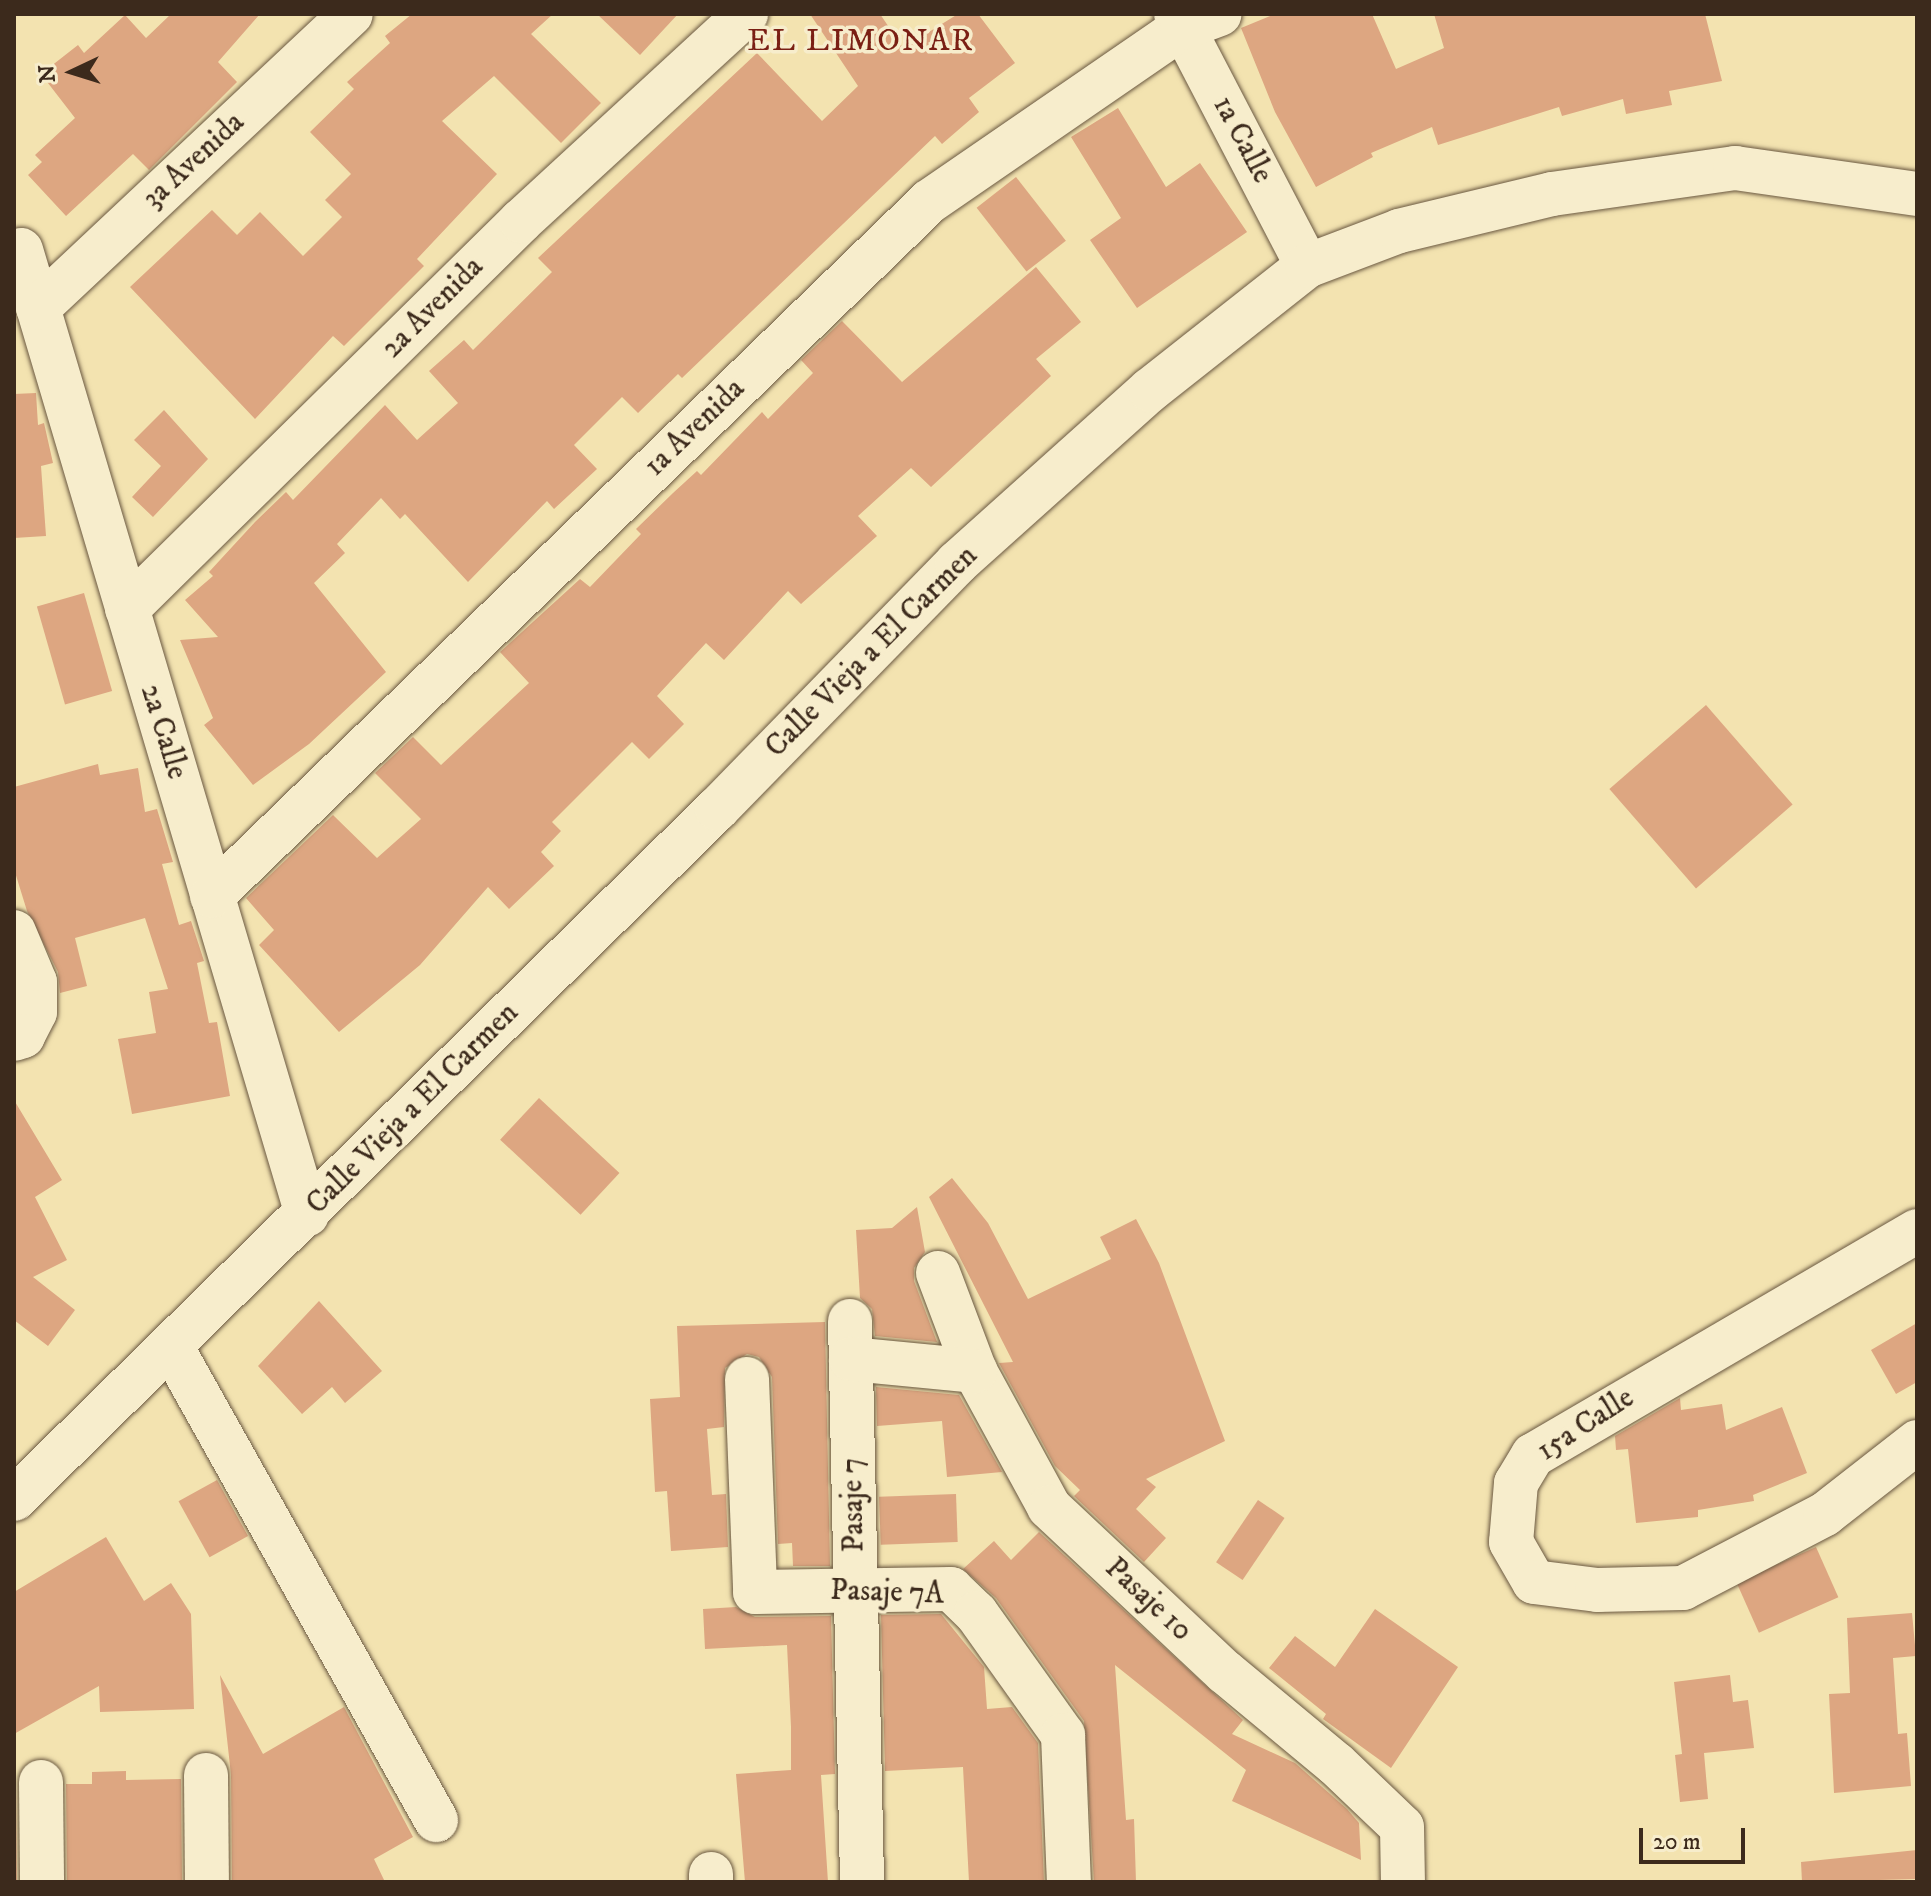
<!DOCTYPE html>
<style>
body{margin:0}
#map{position:relative;width:1931px;height:1896px;overflow:hidden;background:#f3e3b0;font-family:"IM FELL DW Pica",serif}
div>[style]{position:absolute}
[style*='--x']{left:calc(var(--x)*1px);top:calc(var(--y)*1px);width:calc(var(--w)*1px);rotate:calc(var(--a)*1deg)}
.building>*{inset:0;background:#dda681;transform-origin:0 0}
.roads{filter:drop-shadow(0 0 2px #6a5841) drop-shadow(0 0 2px #6a5841)}
.minor>*{height:44px;margin:-22px;padding:0 22px;transform-origin:22px;border-radius:22px;background:#f7edcc}
span{translate:-50% -50%;white-space:nowrap;text-align:center;line-height:1.15;-webkit-text-stroke:7px #f7edcc;paint-order:stroke}
.street-label{font-size:30px;color:#3c2a1c}
.neighbourhood-label{font-size:32px;color:#7a1f14;letter-spacing:2px}
.frame{position:absolute;inset:0;border:16px solid #3c2a1c;pointer-events:none}
.north{position:absolute;left:32px;top:32px;width:80px;height:80px;-webkit-text-stroke:6px #f7edcc;paint-order:stroke;rotate:266deg;font-size:22px;font-weight:700;line-height:32px;text-align:center;color:#3c2a1c}
.north::after{content:'';display:block;margin:auto;width:28px;height:36px;background:#3c2a1c;clip-path:polygon(50% 0,100% 100%,50% 72%,0 100%)}
.scale{position:absolute;left:1639px;top:1828px;width:106px;height:36px;box-sizing:border-box;border:4px solid #3c2a1c;border-top:0;padding-left:10px;font-size:24px;line-height:28px;white-space:nowrap;color:#3c2a1c;-webkit-text-stroke:6px #f7edcc;paint-order:stroke}
</style>
<div id="map">
<div class="building">
<div style="clip-path:polygon(171px 14px,260px 14px,218px 62px,237px 82px,149px 170px,133px 154px,66px 216px,28px 175px,42px 162px,35px 155px,75px 118px,41px 74px,78px 45px,84px 53px,125px 15px,146px 38px)"></div>
<div style="clip-path:polygon(412px 14px,553px 14px,531px 34px,601px 103px,561px 143px,494px 76px,442px 121px,497px 174px,417px 259px,424px 266px,344px 346px,333px 336px,255px 419px,130px 287px,212px 210px,237px 235px,260px 212px,303px 256px,342px 217px,325px 200px,351px 174px,310px 132px,354px 89px,347px 82px,390px 43px,385px 36px)"></div>
<div style="clip-path:polygon(597px 14px,678px 14px,640px 55px)"></div>
<div style="clip-path:polygon(810px 14px,880px 14px,903px 48px,958px 14px,978px 14px,1015px 63px,969px 98px,979px 112px,942px 144px,935px 136px,682px 378px,678px 374px,638px 413px,622px 397px,574px 445px,597px 469px,554px 509px,547px 501px,468px 582px,405px 514px,400px 519px,381px 498px,337px 544px,345px 553px,314px 583px,386px 672px,309px 744px,253px 785px,204px 725px,213px 718px,180px 640px,218px 637px,185px 600px,213px 576px,209px 572px,255px 522px,286px 492px,293px 500px,385px 405px,417px 440px,458px 403px,429px 371px,464px 340px,473px 350px,552px 272px,538px 258px,757px 53px,822px 121px,858px 86px)"></div>
<div style="clip-path:polygon(1275px 14px,1372px 14px,1396px 69px,1444px 48px,1434px 14px,1705px 14px,1722px 81px,1669px 91px,1672px 105px,1626px 114px,1623px 99px,1562px 116px,1559px 107px,1438px 145px,1432px 127px,1371px 153px,1373px 157px,1316px 187px,1275px 112px,1241px 28px)"></div>
<div style="clip-path:polygon(1118px 108px,1166px 187px,1200px 163px,1247px 232px,1137px 308px,1090px 240px,1121px 218px,1071px 137px)"></div>
<div style="left:1016px;top:177px;width:81px;height:50px;rotate:52deg"></div>
<div style="clip-path:polygon(1036px 267px,1081px 322px,1036px 359px,1051px 376px,931px 487px,911px 468px,858px 516px,877px 536px,801px 604px,788px 591px,724px 660px,706px 643px,657px 696px,684px 724px,649px 759px,632px 742px,552px 822px,561px 831px,541px 852px,554px 866px,509px 909px,488px 887px,420px 965px,339px 1032px,259px 945px,274px 930px,246px 898px,333px 815px,377px 858px,421px 819px,375px 773px,413px 737px,441px 765px,529px 683px,500px 652px,580px 579px,590px 587px,641px 534px,636px 529px,673px 493px,697px 471px,701px 475px,762px 412px,768px 419px,813px 373px,801px 360px,842px 321px,902px 382px)"></div>
<div style="clip-path:polygon(36px 393px,38px 425px,44px 423px,53px 463px,41px 466px,46px 536px,14px 538px,14px 394px)"></div>
<div style="clip-path:polygon(164px 410px,208px 459px,153px 517px,132px 497px,161px 466px,134px 440px)"></div>
<div style="left:84px;top:593px;width:102px;height:49px;rotate:74deg"></div>
<div style="left:1706px;top:705px;width:132px;height:128px;rotate:49deg"></div>
<div style="clip-path:polygon(98px 764px,100px 775px,138px 768px,145px 812px,157px 809px,173px 862px,162px 864px,179px 925px,191px 921px,204px 961px,197px 963px,209px 1023px,217px 1022px,230px 1096px,132px 1114px,118px 1039px,156px 1033px,149px 992px,168px 989px,145px 918px,75px 938px,87px 986px,60px 993px,58px 972px,27px 911px,14px 869px,14px 787px)"></div>
<div style="left:539px;top:1098px;width:110px;height:57px;rotate:43deg"></div>
<div style="clip-path:polygon(14px 1100px,62px 1180px,35px 1197px,67px 1260px,33px 1277px,75px 1310px,48px 1346px,14px 1320px)"></div>
<div style="clip-path:polygon(952px 1178px,988px 1223px,1028px 1299px,1111px 1259px,1100px 1237px,1136px 1219px,1159px 1263px,1225px 1441px,1146px 1479px,1156px 1487px,1136px 1509px,1166px 1538px,1144px 1562px,1074px 1496px,1080px 1490px,1055px 1466px,999px 1363px,1013px 1362px,929px 1197px)"></div>
<div style="clip-path:polygon(917px 1207px,925px 1252px,914px 1268px,914px 1281px,937px 1342px,875px 1336px,872px 1309px,860px 1298px,856px 1230px,892px 1228px)"></div>
<div style="clip-path:polygon(319px 1301px,382px 1371px,345px 1403px,332px 1387px,302px 1414px,258px 1366px)"></div>
<div style="clip-path:polygon(825px 1322px,830px 1566px,793px 1566px,792px 1543px,778px 1544px,772px 1377px,759px 1357px,747px 1354px,725px 1368px,724px 1427px,707px 1429px,712px 1495px,726px 1494px,728px 1547px,671px 1551px,667px 1491px,655px 1492px,650px 1399px,680px 1397px,677px 1326px)"></div>
<div style="clip-path:polygon(1917px 1323px,1917px 1382px,1896px 1394px,1871px 1350px)"></div>
<div style="clip-path:polygon(876px 1387px,959px 1395px,1002px 1472px,947px 1477px,942px 1421px,877px 1426px)"></div>
<div style="clip-path:polygon(1680px 1398px,1681px 1410px,1722px 1404px,1726px 1430px,1782px 1407px,1807px 1473px,1753px 1495px,1754px 1501px,1698px 1510px,1698px 1517px,1636px 1523px,1628px 1449px,1616px 1450px,1615px 1436px)"></div>
<div style="left:217px;top:1480px;width:64px;height:44px;rotate:61deg"></div>
<div style="left:956px;top:1494px;width:48px;height:77px;rotate:88deg"></div>
<div style="left:1258px;top:1500px;width:32px;height:75px;rotate:34deg"></div>
<div style="clip-path:polygon(1039px 1532px,1243px 1720px,1232px 1734px,1295px 1763px,1347px 1809px,1359px 1823px,1361px 1860px,1232px 1801px,1246px 1770px,1115px 1665px,1126px 1820px,1134px 1819px,1136px 1882px,1094px 1882px,1084px 1721px,996px 1598px,963px 1569px,994px 1541px,1011px 1560px)"></div>
<div style="clip-path:polygon(106px 1537px,144px 1601px,171px 1583px,191px 1614px,194px 1709px,100px 1712px,99px 1686px,14px 1734px,14px 1592px)"></div>
<div style="left:1816px;top:1547px;width:55px;height:87px;rotate:66deg"></div>
<div style="clip-path:polygon(736px 1607px,755px 1617px,831px 1616px,835px 1774px,821px 1775px,828px 1882px,745px 1882px,736px 1774px,791px 1770px,791px 1727px,787px 1645px,705px 1649px,703px 1609px)"></div>
<div style="clip-path:polygon(1375px 1609px,1458px 1667px,1391px 1768px,1323px 1719px,1326px 1714px,1269px 1668px,1295px 1636px,1335px 1667px)"></div>
<div style="clip-path:polygon(1912px 1613px,1916px 1656px,1893px 1658px,1898px 1734px,1907px 1733px,1911px 1786px,1834px 1793px,1829px 1694px,1850px 1693px,1847px 1618px)"></div>
<div style="clip-path:polygon(941px 1614px,984px 1667px,987px 1709px,1012px 1707px,1038px 1743px,1044px 1882px,969px 1882px,963px 1767px,885px 1771px,881px 1615px)"></div>
<div style="clip-path:polygon(220px 1675px,263px 1754px,344px 1707px,413px 1837px,374px 1859px,385px 1882px,232px 1882px,231px 1775px)"></div>
<div style="clip-path:polygon(1730px 1675px,1733px 1702px,1748px 1700px,1754px 1748px,1704px 1753px,1708px 1799px,1680px 1802px,1675px 1755px,1682px 1754px,1674px 1682px)"></div>
<div style="clip-path:polygon(126px 1771px,126px 1780px,181px 1779px,182px 1882px,67px 1882px,66px 1784px,92px 1784px,92px 1772px)"></div>
<div style="clip-path:polygon(14px 1786px,16px 1786px,17px 1882px,14px 1882px)"></div>
<div style="clip-path:polygon(1917px 1850px,1917px 1879px,1802px 1882px,1801px 1862px)"></div>
</div>
<div class="roads">
<div class="minor">
<div style="--x:1176;--y:14;--w:284;--a:62.5"></div>
<div style="--x:21;--y:250;--w:1006;--a:73.48"></div>
<div style="--x:38;--y:308;--w:429;--a:-43.2"></div>
<div style="--x:127;--y:609;--w:553;--a:-44.56"></div>
<div style="--x:521;--y:221;--w:306;--a:-42.6"></div>
<div style="--x:212;--y:896;--w:999;--a:-44.07"></div>
<div style="--x:930;--y:201;--w:306;--a:-34.5"></div>
<div style="--x:1182;--y:28;--w:40;--a:-20.2"></div>
<div style="--x:14;--y:932;--w:54;--a:67.2"></div>
<div style="--x:35;--y:982;--w:30;--a:90"></div>
<div style="--x:35;--y:1012;--w:27;--a:117"></div>
<div style="--x:23;--y:1036;--w:9;--a:162"></div>
<div style="--x:1917;--y:1231;--w:445;--a:149.7"></div>
<div style="--x:1533;--y:1455;--w:33;--a:121"></div>
<div style="--x:1516;--y:1483;--w:59;--a:94.8"></div>
<div style="--x:1511;--y:1542;--w:46;--a:60.1"></div>
<div style="--x:1534;--y:1582;--w:64;--a:7.2"></div>
<div style="--x:1597;--y:1590;--w:86;--a:-1.3"></div>
<div style="--x:1683;--y:1588;--w:160;--a:-27.5"></div>
<div style="--x:1825;--y:1514;--w:117;--a:-38"></div>
<div style="--x:938;--y:1273;--w:105;--a:69.3"></div>
<div style="--x:975;--y:1371;--w:155;--a:61.4"></div>
<div style="--x:1049;--y:1507;--w:241;--a:43.2"></div>
<div style="--x:1225;--y:1672;--w:144;--a:39.7"></div>
<div style="--x:1336;--y:1764;--w:91;--a:43.7"></div>
<div style="--x:1402;--y:1827;--w:55;--a:89"></div>
<div style="--x:850;--y:1321;--w:561;--a:88.77"></div>
<div style="--x:172;--y:1348;--w:541;--a:60.78"></div>
<div style="--x:851;--y:1359;--w:125;--a:5.5"></div>
<div style="--x:747;--y:1379;--w:213;--a:87.8"></div>
<div style="--x:755;--y:1592;--w:196;--a:-0.9"></div>
<div style="--x:951;--y:1589;--w:35;--a:44"></div>
<div style="--x:976;--y:1613;--w:150;--a:54.5"></div>
<div style="--x:1063;--y:1735;--w:147;--a:87.7"></div>
<div style="--x:14;--y:1499;--w:985;--a:-44.47"></div>
<div style="--x:717;--y:809;--w:344;--a:-45.7"></div>
<div style="--x:957;--y:563;--w:259;--a:-41.9"></div>
<div style="--x:1150;--y:390;--w:200;--a:-38.3"></div>
<div style="--x:1307;--y:266;--w:98;--a:-20.8"></div>
<div style="--x:1399;--y:231;--w:157;--a:-13.6"></div>
<div style="--x:1552;--y:194;--w:185;--a:-8.1"></div>
<div style="--x:1735;--y:168;--w:184;--a:8.1"></div>
<div style="--x:206;--y:1775;--w:107;--a:89.5"></div>
<div style="--x:41;--y:1782;--w:100;--a:89.4"></div>
<div style="--x:711;--y:1874;--w:8;--a:90"></div>
</div>
</div>
<div class="street-label">
<span style="left:1242px;top:140px;rotate:62deg">1a Calle</span>
<span style="left:194px;top:161px;rotate:-43deg">3a Avenida</span>
<span style="left:433px;top:308px;rotate:-45deg">2a Avenida</span>
<span style="left:695px;top:428px;rotate:-44deg">1a Avenida</span>
<span style="left:872px;top:652px;rotate:-45deg">Calle Vieja a El Carmen</span>
<span style="left:163px;top:732px;rotate:73deg">2a Calle</span>
<span style="left:413px;top:1109px;rotate:-45deg">Calle Vieja a El Carmen</span>
<span style="left:1586px;top:1425px;rotate:-33deg">15a Calle</span>
<span style="left:854px;top:1505px;rotate:-91deg">Pasaje 7</span>
<span style="left:887px;top:1593px;rotate:2deg">Pasaje 7A</span>
<span style="left:1148px;top:1600px;rotate:43deg">Pasaje 10</span>
</div>
<div class="neighbourhood-label">
<span style="left:861px;top:41px">EL LIMONAR</span>
</div>
<div class="frame"></div>
<div class="north">N</div>
<div class="scale">20 m</div>
</div>
